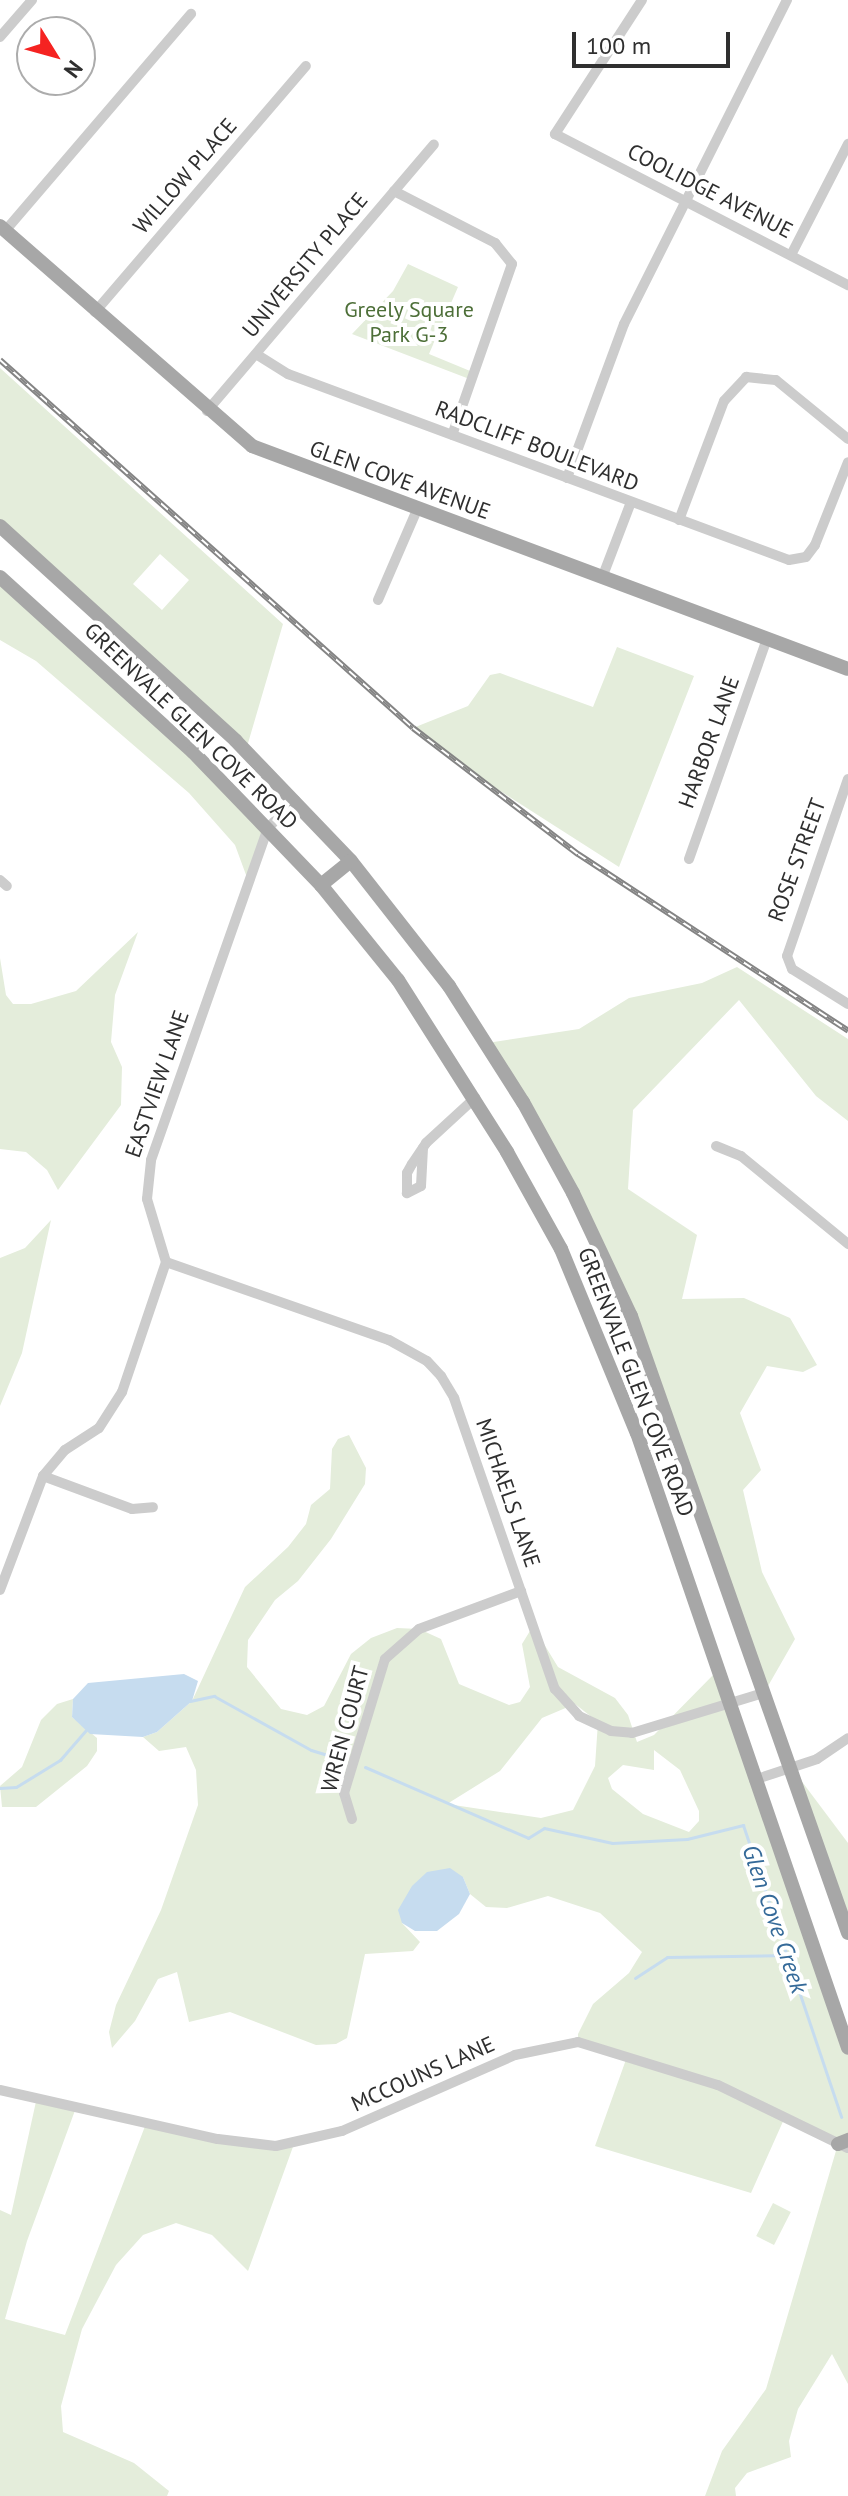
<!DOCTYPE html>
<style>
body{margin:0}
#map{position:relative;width:848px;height:2496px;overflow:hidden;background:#fff;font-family:"PT Sans",sans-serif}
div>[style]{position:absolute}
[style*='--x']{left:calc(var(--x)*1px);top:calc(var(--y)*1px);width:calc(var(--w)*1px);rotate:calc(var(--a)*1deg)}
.green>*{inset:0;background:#e4eddb;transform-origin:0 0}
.water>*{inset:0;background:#c6dcef}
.stream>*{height:3px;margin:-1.5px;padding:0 1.5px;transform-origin:1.5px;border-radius:1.5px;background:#c6dcef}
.minor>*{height:10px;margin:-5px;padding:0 5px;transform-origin:5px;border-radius:5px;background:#ccc}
.major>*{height:14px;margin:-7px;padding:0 7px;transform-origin:7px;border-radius:7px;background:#a7a7a7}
.rail>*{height:6px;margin-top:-3px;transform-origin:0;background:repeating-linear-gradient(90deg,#fff 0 9px,#848484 0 18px);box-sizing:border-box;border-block:2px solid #848484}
span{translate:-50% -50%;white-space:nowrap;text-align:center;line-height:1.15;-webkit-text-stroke:8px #fff;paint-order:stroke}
.street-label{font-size:22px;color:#2f2f2f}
.park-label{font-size:22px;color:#4d6f38}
.water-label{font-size:24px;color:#356a99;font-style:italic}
.north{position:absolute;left:16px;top:16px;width:80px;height:80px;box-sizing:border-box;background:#fff;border:2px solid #acacac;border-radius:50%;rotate:127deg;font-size:22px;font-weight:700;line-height:32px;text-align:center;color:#2f2f2f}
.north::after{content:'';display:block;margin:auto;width:28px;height:36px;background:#f52321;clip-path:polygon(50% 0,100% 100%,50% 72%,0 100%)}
.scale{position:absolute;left:572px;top:32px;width:158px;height:36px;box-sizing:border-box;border:4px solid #2f2f2f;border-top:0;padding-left:10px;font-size:24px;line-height:28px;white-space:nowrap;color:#2f2f2f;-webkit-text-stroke:6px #fff;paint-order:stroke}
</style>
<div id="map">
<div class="green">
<div style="clip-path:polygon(408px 264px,458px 287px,429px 354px,475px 373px,472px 380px,352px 334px,393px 291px)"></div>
<div style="clip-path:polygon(evenodd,0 368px,283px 624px,246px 750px,0 526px,0 368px,160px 554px,189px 580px,162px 610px,133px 584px,160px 554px)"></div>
<div style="clip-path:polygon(0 577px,268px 828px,249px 883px,235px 845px,189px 793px,36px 661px,0 640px)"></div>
<div style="clip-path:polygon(617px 647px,694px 676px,619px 867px,466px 769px,413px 728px,468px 706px,490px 675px,500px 673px,593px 707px)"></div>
<div style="clip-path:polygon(138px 932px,115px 995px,111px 1042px,122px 1067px,121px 1105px,58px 1190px,47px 1170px,26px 1152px,0 1149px,0 958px,6px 995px,13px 1004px,31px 1004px,76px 991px)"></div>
<div style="clip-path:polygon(737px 967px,848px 1039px,848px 1121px,816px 1096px,739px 1000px,633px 1110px,628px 1189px,697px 1235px,682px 1299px,744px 1298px,790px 1318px,817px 1365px,803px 1372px,767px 1366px,740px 1413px,761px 1470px,743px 1490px,762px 1572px,795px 1639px,764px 1693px,631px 1316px,487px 1043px,579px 1029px,629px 998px,702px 983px)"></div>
<div style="clip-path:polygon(51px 1220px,22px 1353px,0 1406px,0 1258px,25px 1248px)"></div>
<div style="clip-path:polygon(evenodd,349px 1435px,366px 1468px,365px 1484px,331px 1539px,298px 1581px,275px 1600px,248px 1640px,247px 1667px,281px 1709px,307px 1715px,324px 1706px,351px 1654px,371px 1638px,397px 1628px,419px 1629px,441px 1639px,459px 1684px,509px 1705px,520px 1702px,530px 1687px,522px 1644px,533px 1626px,558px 1667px,615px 1698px,628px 1715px,637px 1742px,654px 1735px,716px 1672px,848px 2048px,848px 2384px,832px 2354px,798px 2409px,789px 2441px,791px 2457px,747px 2473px,735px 2488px,736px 2496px,705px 2496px,722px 2451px,766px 2389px,838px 2144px,785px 2117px,751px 2193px,595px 2146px,628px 2054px,578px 2042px,578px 2034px,593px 2004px,629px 1973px,642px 1952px,600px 1913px,548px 1896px,507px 1908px,486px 1907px,470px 1894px,463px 1877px,402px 1923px,420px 1942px,413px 1951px,365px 1954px,347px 2038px,336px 2044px,316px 2045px,230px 2012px,189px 2022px,177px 1972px,158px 1979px,135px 2021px,112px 2048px,109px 2032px,116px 2005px,161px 1910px,198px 1805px,196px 1770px,186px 1747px,159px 1751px,143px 1737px,157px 1732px,192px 1701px,245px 1587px,288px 1547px,306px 1524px,311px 1505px,330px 1489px,332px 1449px,338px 1439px,349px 1435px,575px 1704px,598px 1722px,595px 1766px,573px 1810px,541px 1818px,447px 1804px,500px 1771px,542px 1718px,575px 1704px,349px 1435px,654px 1750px,680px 1770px,699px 1811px,699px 1821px,689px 1832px,643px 1814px,612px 1789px,608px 1778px,623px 1765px,654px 1770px,654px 1750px)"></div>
<div style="clip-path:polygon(73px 1699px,72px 1717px,97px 1738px,97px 1751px,87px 1766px,36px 1807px,2px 1807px,0 1786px,22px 1767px,41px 1720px,57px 1704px)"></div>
<div style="clip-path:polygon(791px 1767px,848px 1843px,848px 1933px)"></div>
<div style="clip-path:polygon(37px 2097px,77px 2105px,27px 2241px,5px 2319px,65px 2335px,147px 2121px,218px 2139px,294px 2144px,248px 2271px,212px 2235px,176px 2223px,143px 2235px,116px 2265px,82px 2329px,61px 2406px,63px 2432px,134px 2463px,169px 2491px,167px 2496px,0 2496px,0 2210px,11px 2215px)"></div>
<div style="left:773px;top:2203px;width:20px;height:37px;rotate:27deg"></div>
</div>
<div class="water">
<div style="clip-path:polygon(184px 1674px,198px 1681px,192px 1701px,157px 1732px,143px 1737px,90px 1734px,72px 1717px,73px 1699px,88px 1683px)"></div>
<div style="clip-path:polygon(450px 1868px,463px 1877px,470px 1894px,459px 1914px,437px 1931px,415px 1931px,402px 1923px,398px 1910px,412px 1886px,427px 1872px)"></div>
</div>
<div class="stream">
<div style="--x:190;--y:1701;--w:25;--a:-12"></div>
<div style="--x:214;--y:1696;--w:111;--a:29.1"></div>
<div style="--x:311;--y:1750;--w:30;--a:17"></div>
<div style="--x:365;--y:1767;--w:178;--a:23.5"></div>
<div style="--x:528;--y:1838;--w:19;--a:-32"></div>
<div style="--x:544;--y:1828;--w:70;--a:12.4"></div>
<div style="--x:612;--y:1843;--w:75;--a:-3.1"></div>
<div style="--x:687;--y:1839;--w:58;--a:-14"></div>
<div style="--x:743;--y:1825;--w:308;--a:71.4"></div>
<div style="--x:0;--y:1788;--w:16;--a:-4"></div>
<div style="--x:16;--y:1787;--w:52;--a:-31.5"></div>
<div style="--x:60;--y:1760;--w:40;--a:-49"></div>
<div style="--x:635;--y:1978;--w:38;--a:-33"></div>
<div style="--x:667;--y:1957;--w:121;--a:-0.9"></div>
</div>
<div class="minor">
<div style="--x:642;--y:0;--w:160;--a:123"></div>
<div style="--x:555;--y:134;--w:330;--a:27.3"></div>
<div style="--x:0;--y:37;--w:49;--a:-49.1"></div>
<div style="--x:394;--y:191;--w:114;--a:27.2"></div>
<div style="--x:495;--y:243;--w:27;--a:51"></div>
<div style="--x:512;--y:264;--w:181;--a:109.3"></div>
<div style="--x:5;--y:231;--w:286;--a:-49.4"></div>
<div style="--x:791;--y:255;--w:125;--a:-62.8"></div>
<div style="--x:95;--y:312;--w:324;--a:-49.4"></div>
<div style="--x:256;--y:354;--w:38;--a:32"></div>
<div style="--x:288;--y:374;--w:534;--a:20.37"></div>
<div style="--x:789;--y:560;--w:17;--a:-10"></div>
<div style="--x:806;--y:557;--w:15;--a:-53"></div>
<div style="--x:815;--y:545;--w:89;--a:-68.3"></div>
<div style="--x:207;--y:411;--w:350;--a:-49.6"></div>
<div style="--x:567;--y:478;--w:164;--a:-69.7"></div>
<div style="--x:624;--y:324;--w:363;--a:-63.3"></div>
<div style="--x:679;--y:520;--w:127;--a:-69.3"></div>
<div style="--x:724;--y:401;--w:33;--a:-47"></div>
<div style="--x:746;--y:377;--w:30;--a:6"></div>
<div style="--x:776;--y:380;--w:93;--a:39.3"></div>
<div style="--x:602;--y:578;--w:81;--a:-69.1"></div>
<div style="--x:378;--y:600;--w:98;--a:-66.6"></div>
<div style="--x:848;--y:779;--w:187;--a:109"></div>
<div style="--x:787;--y:956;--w:14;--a:69"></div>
<div style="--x:792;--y:969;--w:66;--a:32"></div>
<div style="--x:689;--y:859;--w:233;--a:-70.5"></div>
<div style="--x:0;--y:880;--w:9;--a:41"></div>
<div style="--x:716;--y:1146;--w:27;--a:22"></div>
<div style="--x:741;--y:1156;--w:139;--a:39.4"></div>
<div style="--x:423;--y:1148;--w:38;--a:93"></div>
<div style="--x:421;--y:1186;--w:16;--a:153"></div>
<div style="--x:407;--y:1193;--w:20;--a:-90"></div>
<div style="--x:407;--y:1173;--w:10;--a:-61"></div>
<div style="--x:412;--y:1164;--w:25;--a:-56"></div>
<div style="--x:426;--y:1143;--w:67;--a:-42.6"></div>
<div style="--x:166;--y:1262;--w:236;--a:19.3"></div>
<div style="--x:389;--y:1340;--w:43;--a:28.9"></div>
<div style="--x:427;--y:1361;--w:21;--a:47"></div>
<div style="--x:441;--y:1376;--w:26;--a:59"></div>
<div style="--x:454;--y:1398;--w:308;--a:70.9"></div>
<div style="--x:555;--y:1689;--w:36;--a:48"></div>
<div style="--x:579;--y:1716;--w:35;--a:25"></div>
<div style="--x:611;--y:1731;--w:21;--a:5"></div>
<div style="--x:632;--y:1733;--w:138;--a:-16.9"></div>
<div style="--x:43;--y:1476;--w:95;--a:20.3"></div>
<div style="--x:132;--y:1509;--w:21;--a:-5"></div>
<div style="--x:0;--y:1590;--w:122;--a:-69.3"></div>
<div style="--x:43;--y:1476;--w:34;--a:-50"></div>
<div style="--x:65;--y:1450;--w:40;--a:-32.9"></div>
<div style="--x:99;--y:1428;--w:43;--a:-57.4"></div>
<div style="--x:122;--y:1392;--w:137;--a:-71.3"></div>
<div style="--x:166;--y:1262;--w:66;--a:-106.8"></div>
<div style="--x:147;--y:1199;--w:39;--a:-84"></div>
<div style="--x:151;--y:1160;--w:352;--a:-70.6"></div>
<div style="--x:268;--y:828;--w:39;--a:-46"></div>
<div style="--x:754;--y:1780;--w:66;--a:-18.4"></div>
<div style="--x:817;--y:1759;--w:37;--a:-34"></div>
<div style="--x:352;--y:1819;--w:27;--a:-107"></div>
<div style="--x:344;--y:1793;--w:140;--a:-73"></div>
<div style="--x:385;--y:1659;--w:45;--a:-41.4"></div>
<div style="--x:419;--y:1629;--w:109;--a:-20.4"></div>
<div style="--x:0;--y:2090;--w:223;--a:12.7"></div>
<div style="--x:218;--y:2139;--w:58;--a:6.9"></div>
<div style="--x:276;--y:2146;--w:68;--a:-12.8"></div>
<div style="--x:342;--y:2131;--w:189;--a:-23.7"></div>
<div style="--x:515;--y:2055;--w:64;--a:-11.7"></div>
<div style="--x:578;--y:2042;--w:146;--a:17.1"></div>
<div style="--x:718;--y:2085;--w:144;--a:25.9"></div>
</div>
<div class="major">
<div style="--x:0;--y:226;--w:335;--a:41.1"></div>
<div style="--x:252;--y:446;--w:636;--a:20.51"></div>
<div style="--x:0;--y:526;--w:319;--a:42.3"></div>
<div style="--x:236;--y:741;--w:166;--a:46.2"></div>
<div style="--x:351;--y:861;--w:159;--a:51.9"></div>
<div style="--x:449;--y:986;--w:138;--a:57.5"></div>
<div style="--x:523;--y:1102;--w:104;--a:61.2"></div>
<div style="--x:573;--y:1193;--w:136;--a:64.8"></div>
<div style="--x:631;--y:1316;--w:654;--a:70.62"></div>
<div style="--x:0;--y:577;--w:261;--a:42.2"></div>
<div style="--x:193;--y:752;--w:185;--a:46.1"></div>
<div style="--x:321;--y:885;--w:122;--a:51"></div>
<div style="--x:398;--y:980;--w:204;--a:57.6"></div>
<div style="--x:507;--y:1152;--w:111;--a:60.9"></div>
<div style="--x:561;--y:1249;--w:199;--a:67.6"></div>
<div style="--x:637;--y:1433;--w:650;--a:71.06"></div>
<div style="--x:321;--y:885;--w:38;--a:-39"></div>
<div style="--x:838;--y:2144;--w:11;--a:-22"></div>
</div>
<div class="rail">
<div style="--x:0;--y:360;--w:553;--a:41.7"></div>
<div style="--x:413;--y:728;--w:208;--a:37.4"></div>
<div style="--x:578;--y:854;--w:323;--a:33.2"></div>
</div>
<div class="street-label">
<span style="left:185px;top:176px;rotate:-49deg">WILLOW PLACE</span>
<span style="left:710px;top:191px;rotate:27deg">COOLIDGE AVENUE</span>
<span style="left:305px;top:265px;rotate:-50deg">UNIVERSITY PLACE</span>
<span style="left:537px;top:446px;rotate:21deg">RADCLIFF BOULEVARD</span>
<span style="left:400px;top:480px;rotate:20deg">GLEN COVE AVENUE</span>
<span style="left:191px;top:726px;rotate:44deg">GREENVALE GLEN COVE ROAD</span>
<span style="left:709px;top:742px;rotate:-70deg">HARBOR LANE</span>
<span style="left:797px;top:860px;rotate:-70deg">ROSE STREET</span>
<span style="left:157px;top:1084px;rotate:-71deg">EASTVIEW LANE</span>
<span style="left:636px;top:1382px;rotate:69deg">GREENVALE GLEN COVE ROAD</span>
<span style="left:508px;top:1493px;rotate:71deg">MICHAELS LANE</span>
<span style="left:345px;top:1729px;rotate:-75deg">WREN COURT</span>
<span style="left:423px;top:2074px;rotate:-24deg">MCCOUNS LANE</span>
</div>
<div class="park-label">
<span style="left:409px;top:322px">Greely Square<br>Park G-3</span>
</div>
<div class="water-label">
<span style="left:775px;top:1919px;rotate:71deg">Glen Cove Creek</span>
</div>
<div class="north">N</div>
<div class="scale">100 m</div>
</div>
